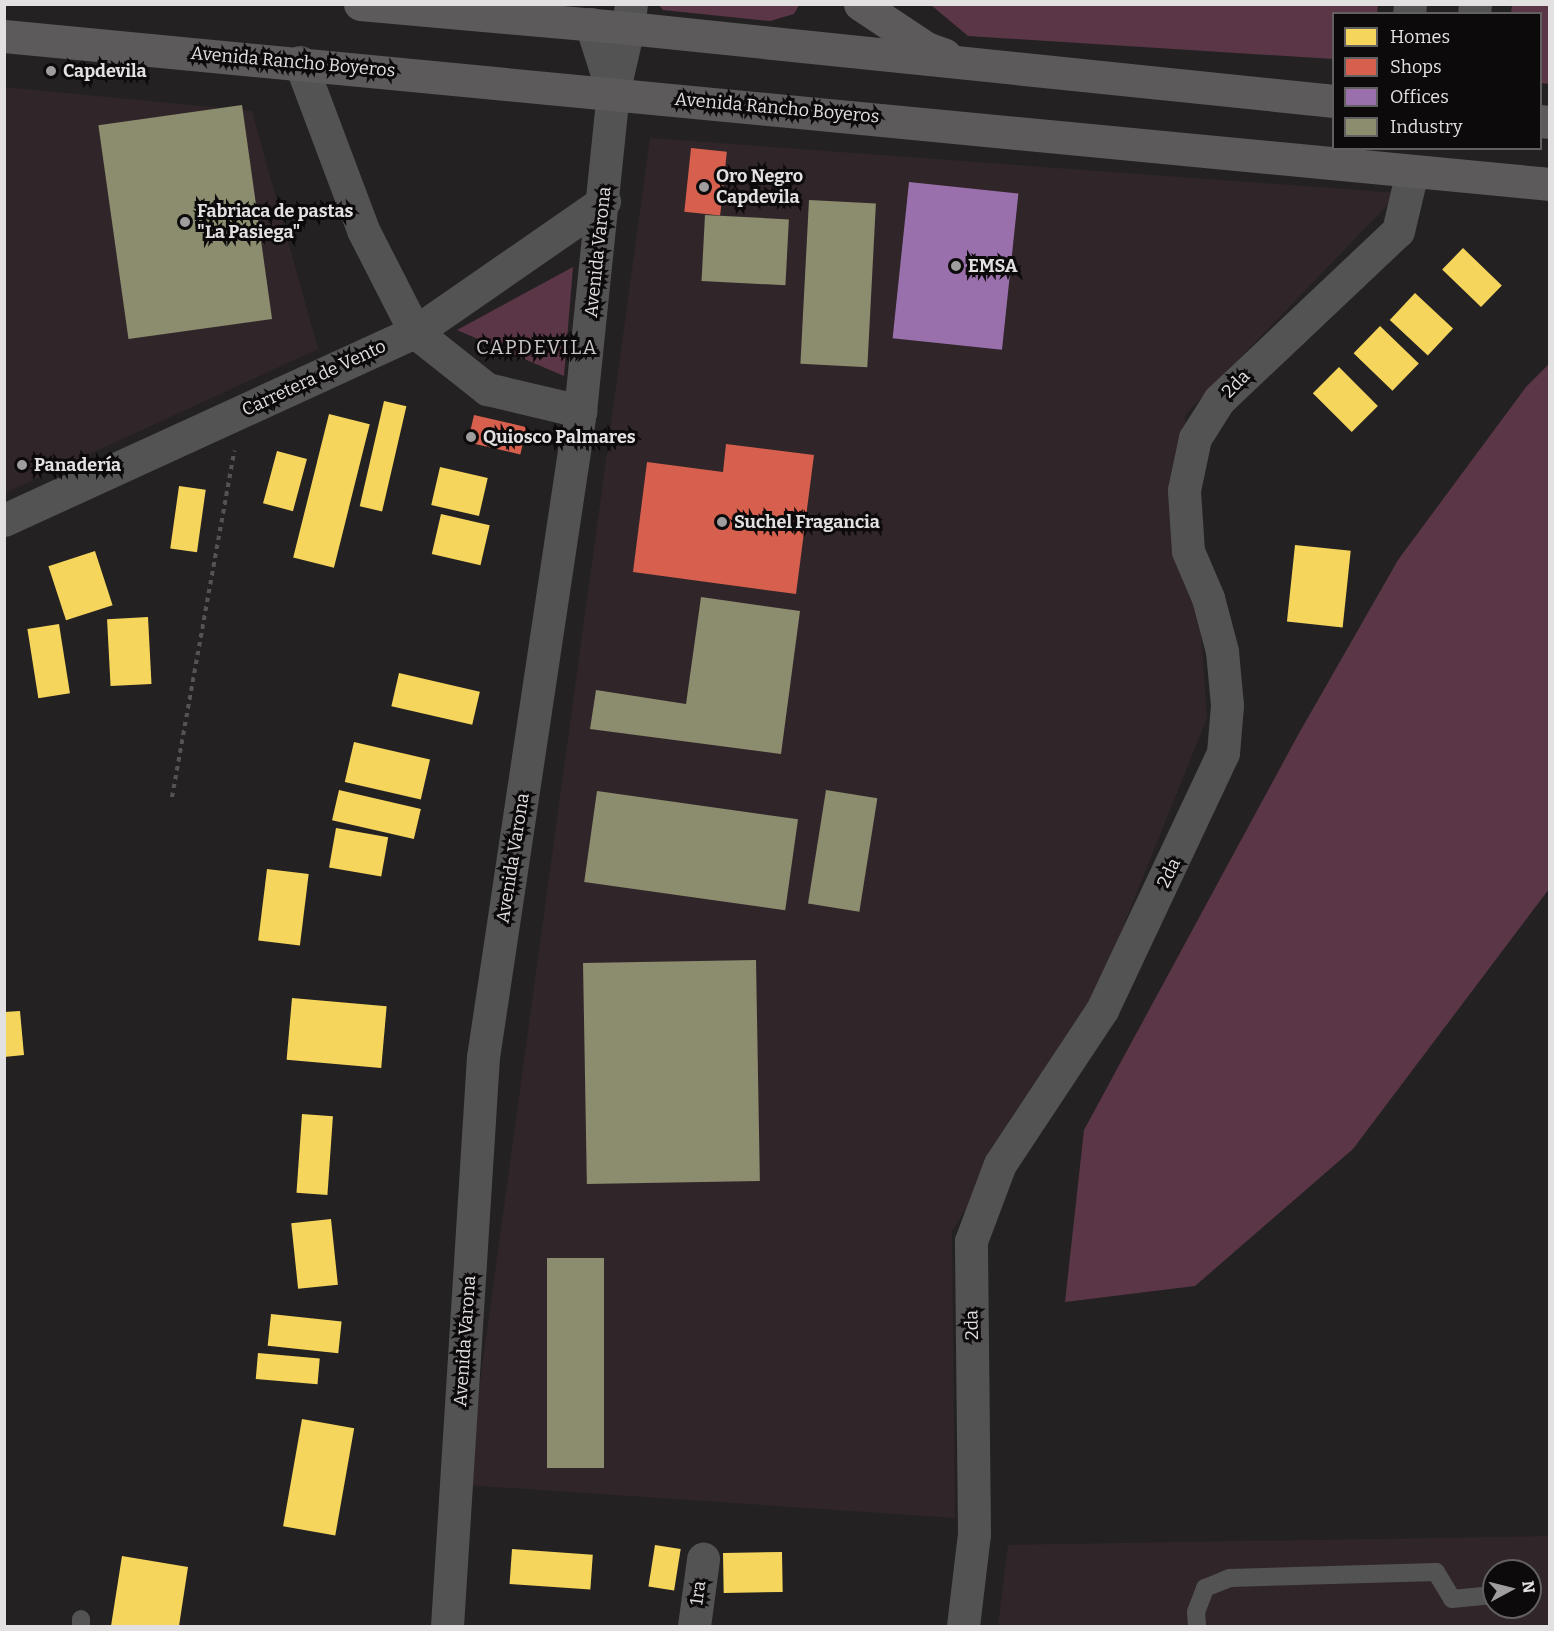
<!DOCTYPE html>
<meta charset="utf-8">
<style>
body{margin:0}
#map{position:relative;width:1554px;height:1631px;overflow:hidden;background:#232122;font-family:Bitter,serif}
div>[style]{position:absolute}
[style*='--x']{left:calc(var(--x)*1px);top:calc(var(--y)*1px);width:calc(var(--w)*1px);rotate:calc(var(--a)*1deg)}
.built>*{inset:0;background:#30262a}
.green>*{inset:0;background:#5b3646}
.homes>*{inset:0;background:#f6d55c;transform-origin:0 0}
.shops>*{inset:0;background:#d6604d;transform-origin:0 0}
.offices>*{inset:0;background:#9970ab;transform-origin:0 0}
.industry>*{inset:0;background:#8c8c6e;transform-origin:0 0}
.path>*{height:4px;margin-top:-2px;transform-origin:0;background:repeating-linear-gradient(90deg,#555454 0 4.5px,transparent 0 9px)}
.service>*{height:18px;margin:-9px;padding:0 9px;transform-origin:9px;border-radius:9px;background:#545353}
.minor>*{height:33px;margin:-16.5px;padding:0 16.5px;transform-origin:16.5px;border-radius:16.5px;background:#545353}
.tertiary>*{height:33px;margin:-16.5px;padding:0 16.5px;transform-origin:16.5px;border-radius:16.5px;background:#545353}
.trunk>*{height:33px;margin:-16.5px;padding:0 16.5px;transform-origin:16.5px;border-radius:16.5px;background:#5c5a5a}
.dots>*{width:16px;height:16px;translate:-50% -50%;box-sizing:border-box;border:3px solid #0c0a0b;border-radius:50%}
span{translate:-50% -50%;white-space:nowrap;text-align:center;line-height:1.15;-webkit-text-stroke:6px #0c0a0b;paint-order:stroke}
.street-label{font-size:18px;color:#e3e0e1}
.poi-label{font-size:18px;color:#e3e0e1;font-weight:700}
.left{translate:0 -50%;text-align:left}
.neighbourhood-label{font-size:20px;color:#cac5c7;letter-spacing:1.5px}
.frame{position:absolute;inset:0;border:6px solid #e3e0e1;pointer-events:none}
.legend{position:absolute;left:1332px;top:12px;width:210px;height:138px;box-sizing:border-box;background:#0c0a0b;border:2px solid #626061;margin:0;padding:8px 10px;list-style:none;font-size:18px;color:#e3e0e1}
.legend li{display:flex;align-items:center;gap:12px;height:30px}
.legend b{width:30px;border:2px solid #626061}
.north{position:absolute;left:1482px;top:1559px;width:60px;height:60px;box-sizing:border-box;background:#0c0a0b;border:2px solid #626061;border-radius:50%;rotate:83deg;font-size:16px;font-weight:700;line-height:24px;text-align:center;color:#e3e0e1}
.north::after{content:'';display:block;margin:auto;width:21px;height:27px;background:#a09d9e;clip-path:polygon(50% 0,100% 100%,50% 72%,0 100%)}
</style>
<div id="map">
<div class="built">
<div style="clip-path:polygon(4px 87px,252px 111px,318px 349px,5px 493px)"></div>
<div style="clip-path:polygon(650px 138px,1399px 193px,1185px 415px,1207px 718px,1086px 1019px,952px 1231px,955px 1518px,466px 1485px)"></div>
<div style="clip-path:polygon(evenodd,1549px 1536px,1549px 1626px,998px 1626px,1008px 1545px,1549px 1536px,1494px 1571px,1530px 1571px,1530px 1607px,1494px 1607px,1494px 1571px)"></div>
</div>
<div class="green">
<div style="clip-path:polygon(659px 5px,799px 5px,794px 14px,770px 21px,663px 10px)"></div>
<div style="clip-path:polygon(931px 5px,1378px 5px,1377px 13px,1334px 14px,1333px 59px,968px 36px)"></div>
<div style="clip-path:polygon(1512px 5px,1549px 5px,1549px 84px,1541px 83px,1540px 14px,1511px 13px)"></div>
<div style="clip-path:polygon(573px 267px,564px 376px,457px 330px)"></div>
<div style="clip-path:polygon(1549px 364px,1549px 889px,1353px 1149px,1195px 1286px,1065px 1302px,1084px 1130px,1298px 735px,1398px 560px,1526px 387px)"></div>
</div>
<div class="homes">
<div style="left:1463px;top:248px;width:54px;height:30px;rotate:44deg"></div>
<div style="left:1415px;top:293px;width:52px;height:37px;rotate:43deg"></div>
<div style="left:1380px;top:326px;width:54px;height:38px;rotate:44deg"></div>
<div style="left:1339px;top:367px;width:55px;height:37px;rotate:45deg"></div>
<div style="left:384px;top:401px;width:23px;height:108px;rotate:13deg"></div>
<div style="left:329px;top:414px;width:42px;height:148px;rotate:14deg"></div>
<div style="left:277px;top:451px;width:31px;height:54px;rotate:15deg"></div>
<div style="left:440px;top:467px;width:49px;height:39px;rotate:13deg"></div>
<div style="left:179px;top:486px;width:27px;height:63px;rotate:8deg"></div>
<div style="left:441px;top:514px;width:50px;height:41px;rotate:13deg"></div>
<div style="left:1295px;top:545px;width:56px;height:77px;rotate:6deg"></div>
<div style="left:95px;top:551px;width:57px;height:49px;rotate:72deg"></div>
<div style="left:148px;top:617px;width:67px;height:41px;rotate:87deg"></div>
<div style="left:59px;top:624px;width:70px;height:32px;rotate:81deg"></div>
<div style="left:399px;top:673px;width:83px;height:34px;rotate:13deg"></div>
<div style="left:354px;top:742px;width:78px;height:41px;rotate:13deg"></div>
<div style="left:339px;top:790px;width:84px;height:31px;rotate:13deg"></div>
<div style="left:336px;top:828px;width:53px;height:40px;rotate:10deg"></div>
<div style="left:267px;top:869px;width:42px;height:72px;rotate:7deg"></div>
<div style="left:292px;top:998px;width:95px;height:62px;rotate:5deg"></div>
<div style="clip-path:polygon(20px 1011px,24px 1055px,4px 1057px,4px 1012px)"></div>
<div style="left:302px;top:1114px;width:31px;height:79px;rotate:4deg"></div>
<div style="left:331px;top:1219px;width:66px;height:40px;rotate:84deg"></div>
<div style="left:271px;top:1314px;width:71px;height:32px;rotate:6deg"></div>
<div style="left:258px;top:1353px;width:62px;height:26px;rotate:5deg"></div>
<div style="left:302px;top:1419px;width:53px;height:109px;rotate:10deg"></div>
<div style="left:655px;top:1545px;width:26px;height:42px;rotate:9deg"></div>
<div style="left:512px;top:1549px;width:81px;height:35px;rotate:4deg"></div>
<div style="left:782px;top:1552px;width:40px;height:59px;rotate:89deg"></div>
<div style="clip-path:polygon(122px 1556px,188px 1567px,179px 1626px,111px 1626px)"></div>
</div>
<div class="shops">
<div style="left:691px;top:148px;width:36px;height:64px;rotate:6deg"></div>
<div style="left:474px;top:415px;width:54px;height:28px;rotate:13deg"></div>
<div style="clip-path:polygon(726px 444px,814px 455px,796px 594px,633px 572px,647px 462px,723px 472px)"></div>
</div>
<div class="offices">
<div style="left:909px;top:182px;width:110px;height:157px;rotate:6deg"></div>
</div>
<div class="industry">
<div style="left:242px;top:105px;width:216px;height:145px;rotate:82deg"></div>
<div style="left:809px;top:200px;width:67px;height:164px;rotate:3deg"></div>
<div style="left:705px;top:215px;width:84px;height:66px;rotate:3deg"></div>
<div style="clip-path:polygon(701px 597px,800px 611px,781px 754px,590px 729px,596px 690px,686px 704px)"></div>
<div style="left:826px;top:790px;width:52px;height:115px;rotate:9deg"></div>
<div style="left:597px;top:791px;width:203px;height:92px;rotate:8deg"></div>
<div style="left:756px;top:960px;width:221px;height:173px;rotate:89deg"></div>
<div style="left:547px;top:1258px;width:57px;height:210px"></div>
</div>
<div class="path">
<div style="--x:172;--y:797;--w:352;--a:-79.8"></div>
</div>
<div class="service">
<div style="--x:81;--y:1626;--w:7;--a:-90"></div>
<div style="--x:1197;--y:1626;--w:14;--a:-94"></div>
<div style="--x:1196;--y:1612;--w:26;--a:-69"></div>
<div style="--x:1205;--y:1588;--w:27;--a:-22"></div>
<div style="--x:1230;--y:1578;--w:206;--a:-1.7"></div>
<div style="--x:1436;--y:1572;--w:31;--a:59"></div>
<div style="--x:1452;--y:1599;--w:41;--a:-5.6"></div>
</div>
<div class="minor">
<div style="--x:1409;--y:14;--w:10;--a:-84"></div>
<div style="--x:1474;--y:14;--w:10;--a:-84"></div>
<div style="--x:628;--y:28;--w:24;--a:-83"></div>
<div style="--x:4;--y:520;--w:452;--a:-24.6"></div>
<div style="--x:415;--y:332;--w:230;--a:-34.7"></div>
<div style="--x:694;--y:1626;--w:68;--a:-82.3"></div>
<div style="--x:963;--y:1626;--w:93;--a:-83.2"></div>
<div style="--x:974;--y:1534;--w:293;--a:-90.6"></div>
<div style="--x:971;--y:1241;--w:82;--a:-69.4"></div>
<div style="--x:1000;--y:1164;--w:185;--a:-56.5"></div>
<div style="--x:1102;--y:1010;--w:284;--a:-64.8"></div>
<div style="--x:1223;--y:753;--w:48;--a:-85.2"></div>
<div style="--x:1227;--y:705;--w:54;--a:-95.3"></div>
<div style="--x:1222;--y:651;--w:55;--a:-104.8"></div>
<div style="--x:1208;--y:598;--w:51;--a:-113.1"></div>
<div style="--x:1188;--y:551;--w:61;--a:-93.8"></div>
<div style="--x:1184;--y:490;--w:53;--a:-78.1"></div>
<div style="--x:1195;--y:438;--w:45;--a:-57.7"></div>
<div style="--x:1219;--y:400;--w:246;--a:-43.4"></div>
<div style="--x:1398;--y:231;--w:61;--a:-76.7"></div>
</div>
<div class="tertiary">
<div style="--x:591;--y:24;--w:72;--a:72.3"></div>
<div style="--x:300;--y:62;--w:179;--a:69.4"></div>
<div style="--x:363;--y:230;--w:114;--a:63"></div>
<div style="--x:415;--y:332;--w:92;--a:38.4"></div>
<div style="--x:487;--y:389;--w:96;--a:13.3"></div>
<div style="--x:447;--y:1626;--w:570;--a:-86.38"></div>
<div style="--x:483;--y:1057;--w:653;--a:-81.46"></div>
<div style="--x:580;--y:411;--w:320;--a:-84.1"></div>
<div style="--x:613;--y:93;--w:67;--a:-77"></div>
</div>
<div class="trunk">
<div style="--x:360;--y:4;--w:269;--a:5.1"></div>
<div style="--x:628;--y:28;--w:710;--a:5.9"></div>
<div style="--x:860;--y:4;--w:79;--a:33.7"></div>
<div style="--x:926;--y:48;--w:20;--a:20"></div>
<div style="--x:4;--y:36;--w:1553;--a:5.47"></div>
<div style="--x:1540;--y:121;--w:10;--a:6"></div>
</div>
<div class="dots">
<div style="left:51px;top:71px;background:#a09d9e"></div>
<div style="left:704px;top:187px;background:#a09d9e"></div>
<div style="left:185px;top:222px;background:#a09d9e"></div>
<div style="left:956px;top:266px;background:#a09d9e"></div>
<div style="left:471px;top:437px;background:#a09d9e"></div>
<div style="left:22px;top:465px;background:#a09d9e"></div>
<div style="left:722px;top:522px;background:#a09d9e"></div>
</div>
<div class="street-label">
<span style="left:293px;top:62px;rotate:5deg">Avenida Rancho Boyeros</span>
<span style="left:777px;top:108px;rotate:5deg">Avenida Rancho Boyeros</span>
<span style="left:598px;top:252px;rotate:-84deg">Avenida Varona</span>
<span style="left:314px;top:378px;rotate:-25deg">Carretera de Vento</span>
<span style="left:1236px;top:384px;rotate:-45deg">2da</span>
<span style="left:513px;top:858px;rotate:-81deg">Avenida Varona</span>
<span style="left:1169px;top:873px;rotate:-64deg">2da</span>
<span style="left:972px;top:1325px;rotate:-91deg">2da</span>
<span style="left:465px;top:1341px;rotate:-86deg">Avenida Varona</span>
<span style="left:698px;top:1593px;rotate:-82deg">1ra</span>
</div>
<div class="poi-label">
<span class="left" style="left:63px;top:71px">Capdevila</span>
<span class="left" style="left:716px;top:187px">Oro Negro<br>Capdevila</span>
<span class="left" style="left:197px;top:222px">Fabriaca de pastas<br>"La Pasiega"</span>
<span class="left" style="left:968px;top:266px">EMSA</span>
<span class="left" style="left:483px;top:437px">Quiosco Palmares</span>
<span class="left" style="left:34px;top:465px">Panadería</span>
<span class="left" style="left:734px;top:522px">Suchel Fragancia</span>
</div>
<div class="neighbourhood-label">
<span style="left:537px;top:347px">CAPDEVILA</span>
</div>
<div class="frame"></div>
<ul class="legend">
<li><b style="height:16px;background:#f6d55c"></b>Homes</li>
<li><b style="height:16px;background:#d6604d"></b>Shops</li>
<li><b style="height:16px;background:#9970ab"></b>Offices</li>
<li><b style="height:16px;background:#8c8c6e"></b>Industry</li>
</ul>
<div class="north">N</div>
</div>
